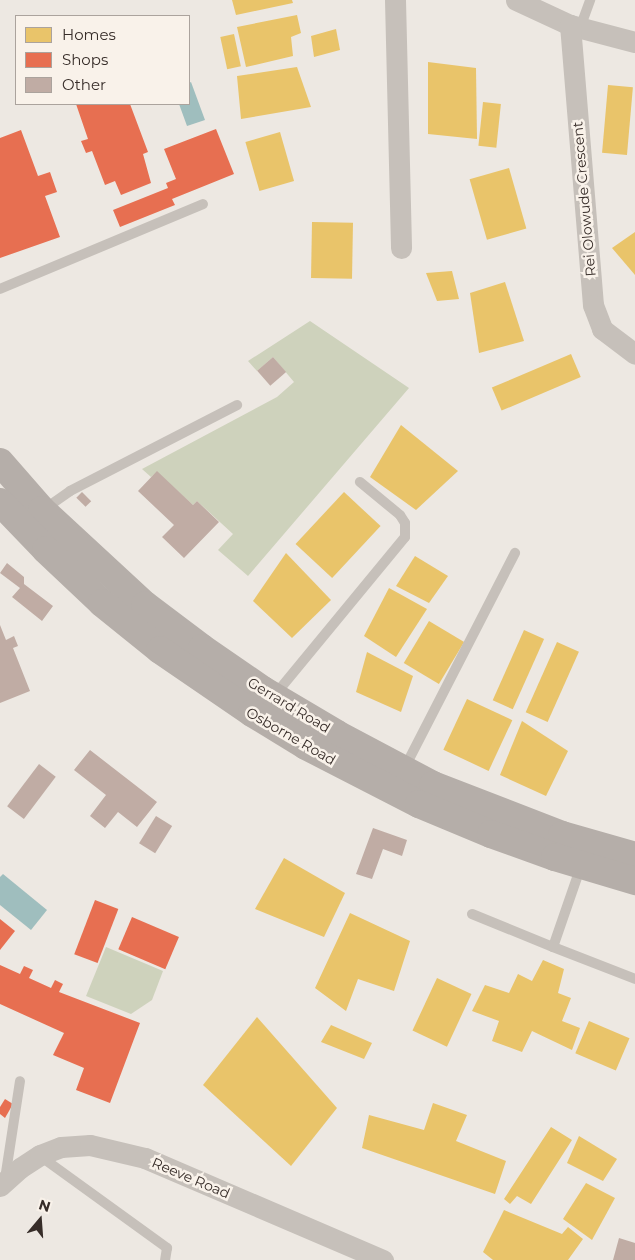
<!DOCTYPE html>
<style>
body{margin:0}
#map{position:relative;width:635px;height:1260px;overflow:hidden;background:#ede8e2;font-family:Montserrat,sans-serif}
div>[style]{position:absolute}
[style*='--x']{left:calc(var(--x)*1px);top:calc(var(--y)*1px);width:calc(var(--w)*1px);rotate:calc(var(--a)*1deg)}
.green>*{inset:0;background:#ced2bc}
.water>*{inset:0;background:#9fbebe}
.homes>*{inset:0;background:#e9c46a;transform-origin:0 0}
.shops>*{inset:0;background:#e76f51;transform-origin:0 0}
.building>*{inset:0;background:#c0aca4;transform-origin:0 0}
.service>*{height:10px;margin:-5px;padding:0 5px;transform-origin:5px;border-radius:5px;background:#c6c0ba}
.minor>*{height:21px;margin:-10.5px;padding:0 10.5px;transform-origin:10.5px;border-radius:10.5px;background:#c6c0ba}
.primary>*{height:28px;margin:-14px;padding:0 14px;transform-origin:14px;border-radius:14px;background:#b5aea9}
span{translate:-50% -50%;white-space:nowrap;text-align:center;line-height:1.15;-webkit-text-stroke:5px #f9f2ea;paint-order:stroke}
.street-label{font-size:14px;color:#372d29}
.legend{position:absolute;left:15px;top:15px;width:175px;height:90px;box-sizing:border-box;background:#f9f2ea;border:1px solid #aba39d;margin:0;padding:6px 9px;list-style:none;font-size:15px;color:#372d29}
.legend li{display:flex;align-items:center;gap:10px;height:25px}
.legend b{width:25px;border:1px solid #aba39d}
.north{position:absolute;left:15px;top:1195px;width:50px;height:50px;-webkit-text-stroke:4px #f9f2ea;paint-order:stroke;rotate:18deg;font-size:14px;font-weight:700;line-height:20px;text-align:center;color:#372d29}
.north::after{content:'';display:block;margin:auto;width:18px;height:22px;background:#372d29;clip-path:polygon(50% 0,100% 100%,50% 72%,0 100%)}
</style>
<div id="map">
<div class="green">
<div style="clip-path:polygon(310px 321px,409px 388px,248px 576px,218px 550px,233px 534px,197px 501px,193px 505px,157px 472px,151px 477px,142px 469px,277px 397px,294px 382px,273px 357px,257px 371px,248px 361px)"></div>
<div style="clip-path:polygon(106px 947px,163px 971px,152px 1000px,131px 1014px,86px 996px)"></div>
</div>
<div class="water">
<div style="clip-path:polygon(191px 82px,205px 120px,187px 126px,179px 104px,189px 104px,189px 83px)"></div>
<div style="clip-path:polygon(3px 874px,47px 910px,31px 930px,0 905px,0 877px)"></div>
</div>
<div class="homes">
<div style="clip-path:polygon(232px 0,292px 0,293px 3px,236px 15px)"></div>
<div style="clip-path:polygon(297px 15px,301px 33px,291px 37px,293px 56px,246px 67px,237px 27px)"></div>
<div style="clip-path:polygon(336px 29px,340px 50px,314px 57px,311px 36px)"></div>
<div style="left:234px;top:34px;width:33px;height:14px;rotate:78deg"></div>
<div style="clip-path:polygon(428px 62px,476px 68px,477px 139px,428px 134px)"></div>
<div style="clip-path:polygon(297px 67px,311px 107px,241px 119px,237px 76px)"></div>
<div style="left:608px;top:85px;width:25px;height:68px;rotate:5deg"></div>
<div style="left:483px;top:102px;width:18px;height:44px;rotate:6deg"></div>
<div style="left:280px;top:132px;width:51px;height:36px;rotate:74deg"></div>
<div style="left:509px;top:168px;width:63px;height:41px;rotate:74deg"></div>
<div style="left:312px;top:222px;width:41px;height:56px;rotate:1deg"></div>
<div style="clip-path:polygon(635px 232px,635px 275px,612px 248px)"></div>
<div style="clip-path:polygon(452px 271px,459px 299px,437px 301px,426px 273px)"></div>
<div style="clip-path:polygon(505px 282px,524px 341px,479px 353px,470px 293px)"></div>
<div style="left:571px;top:354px;width:25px;height:86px;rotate:67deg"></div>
<div style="clip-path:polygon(401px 425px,458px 471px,416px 510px,370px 477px)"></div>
<div style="left:344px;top:492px;width:50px;height:71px;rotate:43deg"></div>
<div style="clip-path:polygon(286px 553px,331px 600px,292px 638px,253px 601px)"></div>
<div style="clip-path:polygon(415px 556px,448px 576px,429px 603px,396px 586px)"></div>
<div style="clip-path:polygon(389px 588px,427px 609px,396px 657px,364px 636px)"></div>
<div style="left:429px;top:621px;width:41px;height:49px;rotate:31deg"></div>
<div style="left:524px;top:630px;width:22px;height:77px;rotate:24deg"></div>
<div style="left:557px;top:642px;width:24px;height:77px;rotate:24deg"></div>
<div style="clip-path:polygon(367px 652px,413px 676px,401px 712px,356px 692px)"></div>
<div style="left:467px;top:699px;width:50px;height:56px;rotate:25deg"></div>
<div style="clip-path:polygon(522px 721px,568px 751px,546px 796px,500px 775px)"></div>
<div style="clip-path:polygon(284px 858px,345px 893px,324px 937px,255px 909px)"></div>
<div style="clip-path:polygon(350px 913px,410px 941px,394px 991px,358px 979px,346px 1011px,315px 988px)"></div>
<div style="clip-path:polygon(543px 960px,564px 969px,558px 993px,571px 998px,562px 1021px,580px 1028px,572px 1050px,532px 1031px,522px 1052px,492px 1041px,499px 1021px,472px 1011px,485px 985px,509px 993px,518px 974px,532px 981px)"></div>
<div style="left:437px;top:978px;width:38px;height:58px;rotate:25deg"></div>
<div style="clip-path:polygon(257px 1017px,337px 1108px,291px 1166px,203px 1085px)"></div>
<div style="left:589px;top:1021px;width:44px;height:35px;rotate:23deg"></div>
<div style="clip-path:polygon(331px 1025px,372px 1043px,364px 1059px,321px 1042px)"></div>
<div style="clip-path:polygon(433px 1103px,467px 1115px,456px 1141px,506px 1161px,495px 1194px,362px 1148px,369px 1115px,424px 1130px)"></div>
<div style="clip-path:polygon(551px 1127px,572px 1140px,531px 1204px,517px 1196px,510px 1204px,504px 1199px)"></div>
<div style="clip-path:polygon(579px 1136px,617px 1159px,603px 1181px,567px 1163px)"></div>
<div style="clip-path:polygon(586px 1183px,615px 1198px,592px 1240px,563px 1219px)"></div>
<div style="clip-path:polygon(504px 1210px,562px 1234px,568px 1227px,583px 1239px,568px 1260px,493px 1260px,483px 1252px)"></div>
</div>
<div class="shops">
<div style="clip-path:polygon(76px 104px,130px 104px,148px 152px,143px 154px,151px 183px,121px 195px,115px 181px,105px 185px,92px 151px,86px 153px,81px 141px,88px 139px)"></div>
<div style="clip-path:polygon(216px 129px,234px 174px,172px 199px,175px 205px,120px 227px,113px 210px,168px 188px,166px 183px,176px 179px,164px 149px)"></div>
<div style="clip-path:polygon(21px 130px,38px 176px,50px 172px,57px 192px,45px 196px,60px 237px,0 258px,0 138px)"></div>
<div style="left:95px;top:900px;width:25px;height:58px;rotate:21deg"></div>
<div style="left:132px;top:917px;width:51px;height:35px;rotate:23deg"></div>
<div style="clip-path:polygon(0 919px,15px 931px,0 950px)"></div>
<div style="clip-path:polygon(0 965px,20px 974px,24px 966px,33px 970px,29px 978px,51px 988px,55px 980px,63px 984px,59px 992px,140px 1023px,110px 1103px,76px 1090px,84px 1068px,53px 1055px,64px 1033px,0 1004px)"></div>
<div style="clip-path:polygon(5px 1099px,13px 1104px,5px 1118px,0 1114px,0 1107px)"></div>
</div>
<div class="building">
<div style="left:273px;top:357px;width:20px;height:21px;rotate:49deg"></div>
<div style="clip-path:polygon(157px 471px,193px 505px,197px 501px,219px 522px,184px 558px,162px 537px,174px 525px,138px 491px)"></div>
<div style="left:82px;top:492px;width:13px;height:8px;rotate:45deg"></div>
<div style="clip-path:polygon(7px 563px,24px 577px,24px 584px,53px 606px,42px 621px,12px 597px,20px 588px,0 573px)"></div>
<div style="clip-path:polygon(0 625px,6px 640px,14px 636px,18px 646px,13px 648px,30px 691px,0 703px)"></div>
<div style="clip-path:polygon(90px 750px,157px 802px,137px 827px,118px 812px,105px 828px,90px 816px,106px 795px,74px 770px)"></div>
<div style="left:39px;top:764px;width:21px;height:53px;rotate:37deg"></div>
<div style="left:156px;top:816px;width:19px;height:32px;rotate:32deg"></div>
<div style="clip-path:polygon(373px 828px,407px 840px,402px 856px,383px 849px,372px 879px,356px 874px)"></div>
<div style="clip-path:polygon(619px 1238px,635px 1243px,635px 1260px,613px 1260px)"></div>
</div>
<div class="service">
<div style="--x:580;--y:28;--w:30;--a:-70"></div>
<div style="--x:0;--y:289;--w:220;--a:-22.7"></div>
<div style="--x:43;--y:510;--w:33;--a:-35"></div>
<div style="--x:70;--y:491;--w:188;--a:-27.2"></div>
<div style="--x:274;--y:696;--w:206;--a:-50.5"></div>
<div style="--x:405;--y:537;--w:14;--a:-90"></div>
<div style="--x:405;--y:523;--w:9;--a:-122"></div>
<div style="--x:400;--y:515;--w:52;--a:-140.5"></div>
<div style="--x:404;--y:769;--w:243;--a:-62.8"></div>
<div style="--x:472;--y:914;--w:87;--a:22.2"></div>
<div style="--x:553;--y:947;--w:86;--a:-70.9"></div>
<div style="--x:553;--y:947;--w:88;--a:21.3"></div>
<div style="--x:40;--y:1156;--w:157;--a:35.9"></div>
<div style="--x:167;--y:1248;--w:12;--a:99"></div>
<div style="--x:5;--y:1179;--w:99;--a:-81.3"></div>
</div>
<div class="minor">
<div style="--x:395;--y:0;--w:248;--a:88.6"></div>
<div style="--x:516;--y:0;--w:60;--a:24.8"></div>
<div style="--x:570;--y:25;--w:67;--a:14.7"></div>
<div style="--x:570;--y:25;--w:281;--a:85.3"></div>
<div style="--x:593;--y:305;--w:26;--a:69"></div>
<div style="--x:602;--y:329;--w:41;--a:37.1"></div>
<div style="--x:0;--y:1186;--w:27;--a:-42"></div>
<div style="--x:20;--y:1168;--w:24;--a:-33"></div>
<div style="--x:40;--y:1155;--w:22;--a:-21"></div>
<div style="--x:61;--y:1147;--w:29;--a:-4"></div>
<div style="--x:90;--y:1145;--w:57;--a:13.3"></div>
<div style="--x:145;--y:1158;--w:259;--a:23.2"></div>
</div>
<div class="primary">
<div style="--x:0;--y:462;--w:64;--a:48.8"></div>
<div style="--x:42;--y:510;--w:140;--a:42.7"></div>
<div style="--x:145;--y:605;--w:71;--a:37"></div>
<div style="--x:202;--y:648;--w:74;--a:34.5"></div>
<div style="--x:263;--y:690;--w:86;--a:30.7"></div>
<div style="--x:337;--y:734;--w:109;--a:28"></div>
<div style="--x:433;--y:785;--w:138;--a:21.2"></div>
<div style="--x:562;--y:835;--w:76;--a:16"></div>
<div style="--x:0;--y:502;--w:66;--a:46.2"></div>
<div style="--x:46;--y:550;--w:77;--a:43.4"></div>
<div style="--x:102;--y:603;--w:75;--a:39"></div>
<div style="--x:160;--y:650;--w:112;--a:34.4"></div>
<div style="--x:252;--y:713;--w:63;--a:31.4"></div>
<div style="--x:306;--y:746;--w:127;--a:27.2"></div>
<div style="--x:419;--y:804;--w:78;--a:22.6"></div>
<div style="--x:491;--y:834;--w:68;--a:19.8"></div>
<div style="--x:555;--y:857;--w:84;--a:16.7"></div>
</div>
<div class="street-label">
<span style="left:584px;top:199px;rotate:-95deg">Rei Olowude Crescent</span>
<span style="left:289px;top:705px;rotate:31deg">Gerrard Road</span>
<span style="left:291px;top:736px;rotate:30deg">Osborne Road</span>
<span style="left:191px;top:1178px;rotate:23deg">Reeve Road</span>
</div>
<ul class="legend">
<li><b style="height:14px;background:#e9c46a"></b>Homes</li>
<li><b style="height:14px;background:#e76f51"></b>Shops</li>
<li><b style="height:14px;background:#c0aca4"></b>Other</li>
</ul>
<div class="north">N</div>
</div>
